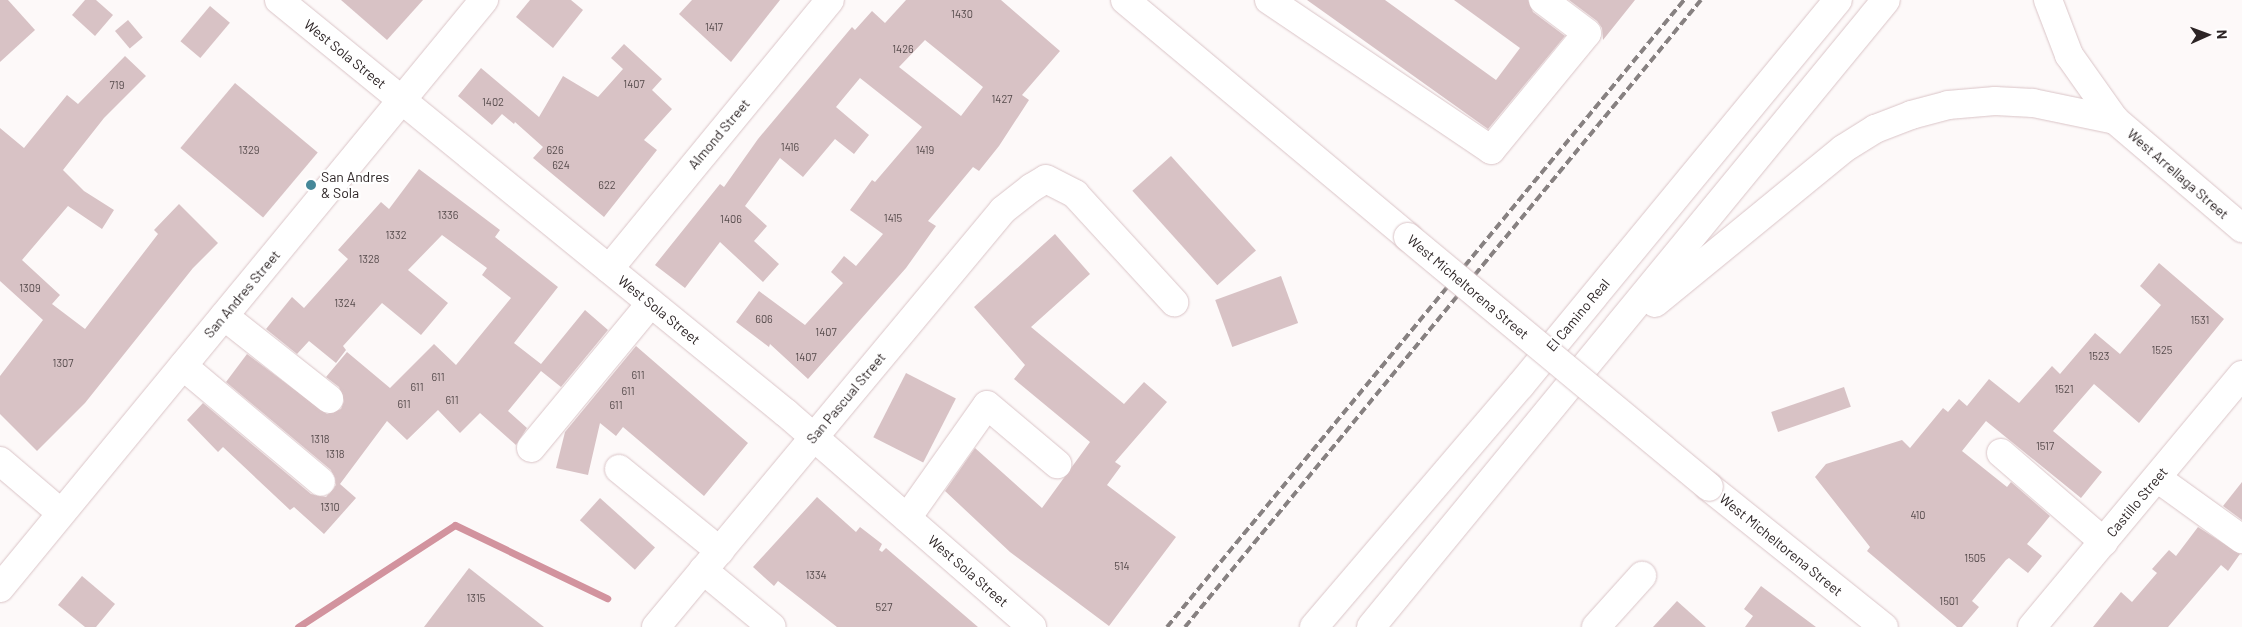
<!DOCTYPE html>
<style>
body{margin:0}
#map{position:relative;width:2242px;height:627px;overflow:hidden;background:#fdf9f9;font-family:Barlow,sans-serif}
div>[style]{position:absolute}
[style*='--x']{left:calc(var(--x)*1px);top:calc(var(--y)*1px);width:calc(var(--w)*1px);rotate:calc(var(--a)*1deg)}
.stream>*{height:7px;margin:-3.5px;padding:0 3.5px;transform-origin:3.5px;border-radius:3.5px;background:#d2939e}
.building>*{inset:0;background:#d8c2c5;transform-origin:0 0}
.roads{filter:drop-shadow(0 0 1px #dac4c7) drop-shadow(0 0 1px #dac4c7)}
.minor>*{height:28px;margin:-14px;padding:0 14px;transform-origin:14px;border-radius:14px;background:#fff}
.highway>*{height:28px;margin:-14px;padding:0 14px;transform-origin:14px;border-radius:14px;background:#fff}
.rail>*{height:4px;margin-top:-2px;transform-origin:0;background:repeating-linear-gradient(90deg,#878181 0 8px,transparent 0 12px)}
.bridges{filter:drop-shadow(0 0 1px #dac4c7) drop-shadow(0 0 1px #dac4c7)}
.minor-bridge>*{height:28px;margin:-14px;padding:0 14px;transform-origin:14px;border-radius:14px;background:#fff}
.dots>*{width:14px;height:14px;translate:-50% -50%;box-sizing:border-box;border:2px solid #fff;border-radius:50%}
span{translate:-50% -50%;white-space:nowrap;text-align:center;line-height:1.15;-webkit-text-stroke:4.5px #fff;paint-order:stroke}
.number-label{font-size:11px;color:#574c4d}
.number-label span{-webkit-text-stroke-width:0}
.street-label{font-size:14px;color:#2c2425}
.poi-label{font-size:14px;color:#2c2425}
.left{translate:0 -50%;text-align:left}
.north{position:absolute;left:2182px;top:10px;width:50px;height:50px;-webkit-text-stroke:4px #fff;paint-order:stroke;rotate:88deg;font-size:14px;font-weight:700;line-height:20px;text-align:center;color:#2c2425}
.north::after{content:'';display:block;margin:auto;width:18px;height:22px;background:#2c2425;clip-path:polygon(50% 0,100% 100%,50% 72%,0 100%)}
</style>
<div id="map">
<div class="stream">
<div style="--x:298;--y:627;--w:187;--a:-33"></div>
<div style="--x:455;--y:525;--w:169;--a:25.7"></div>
</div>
<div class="building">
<div style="clip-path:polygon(0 0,8px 0,35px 30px,0 62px)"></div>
<div style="clip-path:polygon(85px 0,96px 0,113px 15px,95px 36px,72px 15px)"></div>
<div style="clip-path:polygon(341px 0,423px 0,387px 40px)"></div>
<div style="clip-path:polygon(530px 0,571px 0,583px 10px,553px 48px,516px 17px)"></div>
<div style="clip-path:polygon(692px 0,780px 0,731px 62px,679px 14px)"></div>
<div style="clip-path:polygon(evenodd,906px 0,1001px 0,1060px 51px,1022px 95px,1029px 100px,999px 146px,979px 171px,973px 167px,928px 221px,936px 226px,906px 268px,808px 379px,770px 344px,769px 347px,736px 322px,759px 291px,805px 325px,843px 283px,831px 272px,844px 256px,856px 266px,883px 234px,850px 210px,872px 180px,875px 182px,922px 127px,860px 78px,836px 107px,869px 135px,854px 154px,835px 139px,803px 177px,780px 158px,745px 206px,767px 226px,754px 241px,779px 264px,763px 282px,720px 242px,685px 288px,655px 265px,720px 184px,724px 187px,758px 139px,852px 27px,855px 30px,872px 11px,885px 23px,906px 0,925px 40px,983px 87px,961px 116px,899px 67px,925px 40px)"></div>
<div style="clip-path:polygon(1307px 0,1385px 0,1496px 80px,1520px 48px,1454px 0,1528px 0,1533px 12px,1565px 36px,1488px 129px)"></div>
<div style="clip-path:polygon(1569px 0,1635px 0,1603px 40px,1602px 28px,1597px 21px)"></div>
<div style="left:210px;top:6px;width:26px;height:46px;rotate:40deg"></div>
<div style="left:128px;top:20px;width:23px;height:17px;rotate:50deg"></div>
<div style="clip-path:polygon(624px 44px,662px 79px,652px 90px,672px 109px,644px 140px,657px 150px,604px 217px,533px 158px,543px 147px,515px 122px,514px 124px,502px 114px,492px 125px,458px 96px,481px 68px,539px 117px,563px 76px,598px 97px,623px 69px,611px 58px)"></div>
<div style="clip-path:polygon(125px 56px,146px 76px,104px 118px,63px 170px,84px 191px,114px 210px,102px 229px,68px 206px,22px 260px,60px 295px,52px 304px,85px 329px,158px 234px,154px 230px,179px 204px,218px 243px,193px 268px,85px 403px,37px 451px,0 414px,0 376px,43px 320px,0 281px,0 128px,24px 148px,67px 95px,78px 104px)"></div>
<div style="left:235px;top:83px;width:108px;height:85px;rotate:40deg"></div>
<div style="left:1171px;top:156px;width:127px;height:52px;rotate:48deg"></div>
<div style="clip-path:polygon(419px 169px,500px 230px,495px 237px,558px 287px,514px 343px,541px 364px,585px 310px,608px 330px,561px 387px,541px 371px,508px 411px,527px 428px,516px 445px,480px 413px,460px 433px,438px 410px,407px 440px,387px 421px,340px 484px,356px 498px,324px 534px,294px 507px,290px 510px,223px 447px,218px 452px,187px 420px,203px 403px,311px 494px,326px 497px,336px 485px,331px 470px,226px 382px,247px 354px,327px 414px,341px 409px,344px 401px,339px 387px,326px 377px,347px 352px,390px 388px,434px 344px,456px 365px,511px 298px,482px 275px,487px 268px,442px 235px,408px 270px,448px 303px,421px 335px,382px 303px,343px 346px,346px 350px,336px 363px,309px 341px,297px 354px,266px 329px,292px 297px,304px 308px,348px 259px,338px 250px,381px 202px,389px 209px)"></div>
<div style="clip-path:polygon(1055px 234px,1090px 274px,1031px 327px,1124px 404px,1144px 382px,1167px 402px,1115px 462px,1121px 466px,1107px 485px,1176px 537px,1109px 626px,1010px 552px,945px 491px,975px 448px,1042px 508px,1090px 442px,1014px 379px,1025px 365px,974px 307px)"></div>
<div style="clip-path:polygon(2159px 263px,2224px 319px,2139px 423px,2094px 384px,2053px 431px,2102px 472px,2081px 498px,1986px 421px,1962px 451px,2007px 487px,2011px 482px,2050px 516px,2027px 544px,2042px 556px,2028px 573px,2009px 558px,2006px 560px,1972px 601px,1979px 607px,1962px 627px,1957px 627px,1867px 551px,1870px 547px,1815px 477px,1826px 464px,1902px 440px,1910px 448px,1943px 408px,1948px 412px,1959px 399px,1967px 406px,1989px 379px,2019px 403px,2052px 366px,2060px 374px,2095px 333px,2120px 354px,2161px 305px,2140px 286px)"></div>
<div style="left:1281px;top:276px;width:50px;height:70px;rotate:70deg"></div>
<div style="clip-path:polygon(636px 346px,748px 443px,704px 496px,623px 427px,616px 436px,600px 423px,588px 475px,556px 468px,565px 432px)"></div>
<div style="left:906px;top:373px;width:56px;height:72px;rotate:27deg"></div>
<div style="left:1844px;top:387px;width:21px;height:77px;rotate:71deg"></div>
<div style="clip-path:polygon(2242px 482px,2242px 520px,2223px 506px)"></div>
<div style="clip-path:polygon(817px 497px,856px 532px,860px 527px,882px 544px,879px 550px,882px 552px,886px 548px,978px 627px,837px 627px,778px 581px,774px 586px,753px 567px)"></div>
<div style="left:600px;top:498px;width:74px;height:30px;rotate:42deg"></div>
<div style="clip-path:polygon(2198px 527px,2240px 554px,2228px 571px,2221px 565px,2168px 627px,2093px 627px,2121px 592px,2132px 602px,2157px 573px,2152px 569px,2169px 550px,2176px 556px)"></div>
<div style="clip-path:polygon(469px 568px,544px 627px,424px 627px)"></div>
<div style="clip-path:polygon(82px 576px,115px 604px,96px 627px,85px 627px,58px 605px)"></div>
<div style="clip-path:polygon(1761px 586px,1816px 627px,1745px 627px,1753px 616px,1744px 609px)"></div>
<div style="clip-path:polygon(1677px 601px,1706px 627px,1653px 627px)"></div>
</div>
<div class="roads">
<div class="minor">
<div style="--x:279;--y:0;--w:654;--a:39.17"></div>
<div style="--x:786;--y:413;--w:326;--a:41"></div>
<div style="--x:1125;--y:0;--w:369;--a:39.9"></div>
<div style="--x:1269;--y:0;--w:268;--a:34"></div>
<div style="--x:1491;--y:150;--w:151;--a:-50.6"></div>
<div style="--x:1587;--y:33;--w:55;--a:-143.1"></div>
<div style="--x:2115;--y:120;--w:167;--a:40.4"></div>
<div style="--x:609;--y:269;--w:348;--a:-50.6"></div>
<div style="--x:224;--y:316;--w:134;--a:38.3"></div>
<div style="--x:183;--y:366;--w:180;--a:40"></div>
<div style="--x:531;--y:448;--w:188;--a:-50.4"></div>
<div style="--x:2001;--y:453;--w:136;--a:40.8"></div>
<div style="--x:0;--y:461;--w:80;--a:40.4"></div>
<div style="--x:619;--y:469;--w:130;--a:39.1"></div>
<div style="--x:2157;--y:478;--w:105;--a:35.7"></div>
<div style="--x:1709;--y:487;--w:224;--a:38.7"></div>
<div style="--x:907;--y:518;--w:138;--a:-54.7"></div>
<div style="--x:987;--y:405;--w:92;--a:40.1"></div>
<div style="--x:703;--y:570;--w:89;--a:39.6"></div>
<div style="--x:0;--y:588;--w:762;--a:-50.54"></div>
<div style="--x:656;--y:627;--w:542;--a:-50.23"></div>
<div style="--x:1003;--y:210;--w:36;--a:-38"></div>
<div style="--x:1031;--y:188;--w:17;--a:-31"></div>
<div style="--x:1046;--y:179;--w:33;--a:27"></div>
<div style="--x:1075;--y:194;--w:147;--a:47.5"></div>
<div style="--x:1596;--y:627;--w:69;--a:-48"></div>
<div style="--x:2032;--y:627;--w:328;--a:-50.2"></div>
</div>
<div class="highway">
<div style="--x:2048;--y:0;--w:59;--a:69.1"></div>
<div style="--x:2069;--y:55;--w:80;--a:54.7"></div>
<div style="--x:1655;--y:303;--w:243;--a:-39.3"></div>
<div style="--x:1843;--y:149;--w:38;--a:-32"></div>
<div style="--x:1875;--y:129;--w:39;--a:-21"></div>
<div style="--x:1911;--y:115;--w:38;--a:-15"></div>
<div style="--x:1948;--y:105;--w:47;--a:-4.9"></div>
<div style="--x:1995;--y:101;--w:38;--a:3"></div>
<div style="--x:2033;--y:103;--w:84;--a:11.7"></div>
<div style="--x:1314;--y:627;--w:317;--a:-49.5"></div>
<div style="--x:1520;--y:386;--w:500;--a:-50.52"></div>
<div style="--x:1371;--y:627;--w:811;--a:-50.6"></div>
</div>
</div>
<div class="rail">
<div style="--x:1167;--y:627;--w:813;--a:-50.49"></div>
<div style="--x:1185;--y:627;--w:812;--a:-50.55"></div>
</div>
<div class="bridges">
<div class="minor-bridge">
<div style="--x:1408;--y:237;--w:391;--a:39.7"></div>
</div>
</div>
<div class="dots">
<div style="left:311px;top:185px;background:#468899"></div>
</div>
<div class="number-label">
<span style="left:962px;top:14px">1430</span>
<span style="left:714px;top:27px">1417</span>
<span style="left:903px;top:49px">1426</span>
<span style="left:634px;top:84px">1407</span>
<span style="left:117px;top:85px">719</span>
<span style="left:1002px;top:99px">1427</span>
<span style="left:493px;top:102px">1402</span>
<span style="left:790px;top:147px">1416</span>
<span style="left:249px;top:150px">1329</span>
<span style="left:555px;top:150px">626</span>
<span style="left:925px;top:150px">1419</span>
<span style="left:561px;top:165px">624</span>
<span style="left:607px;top:185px">622</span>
<span style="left:448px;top:215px">1336</span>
<span style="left:893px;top:218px">1415</span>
<span style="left:731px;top:219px">1406</span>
<span style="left:396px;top:235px">1332</span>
<span style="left:369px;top:259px">1328</span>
<span style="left:30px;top:288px">1309</span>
<span style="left:345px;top:303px">1324</span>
<span style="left:764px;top:319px">606</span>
<span style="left:2200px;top:320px">1531</span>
<span style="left:826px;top:332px">1407</span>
<span style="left:2162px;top:350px">1525</span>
<span style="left:2099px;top:356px">1523</span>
<span style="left:806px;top:357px">1407</span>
<span style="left:63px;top:363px">1307</span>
<span style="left:638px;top:375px">611</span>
<span style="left:438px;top:377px">611</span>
<span style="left:417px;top:387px">611</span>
<span style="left:2064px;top:389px">1521</span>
<span style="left:628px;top:391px">611</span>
<span style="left:452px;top:400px">611</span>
<span style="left:404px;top:404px">611</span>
<span style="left:616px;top:405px">611</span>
<span style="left:320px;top:439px">1318</span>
<span style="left:2045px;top:446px">1517</span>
<span style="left:335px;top:454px">1318</span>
<span style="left:330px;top:507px">1310</span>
<span style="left:1918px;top:515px">410</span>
<span style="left:1975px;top:558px">1505</span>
<span style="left:1122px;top:566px">514</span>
<span style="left:816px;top:575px">1334</span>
<span style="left:476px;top:598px">1315</span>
<span style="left:1949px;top:601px">1501</span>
<span style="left:884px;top:607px">527</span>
</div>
<div class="street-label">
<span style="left:345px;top:54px;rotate:39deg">West Sola Street</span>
<span style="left:719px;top:134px;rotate:-50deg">Almond Street</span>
<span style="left:2178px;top:174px;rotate:41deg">West Arrellaga Street</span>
<span style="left:1468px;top:287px;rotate:40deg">West Micheltorena Street</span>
<span style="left:242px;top:294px;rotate:-50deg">San Andres Street</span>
<span style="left:659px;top:310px;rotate:39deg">West Sola Street</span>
<span style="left:1578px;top:315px;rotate:-50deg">El Camino Real</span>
<span style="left:846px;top:398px;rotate:-50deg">San Pascual Street</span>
<span style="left:2137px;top:502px;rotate:-50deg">Castillo Street</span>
<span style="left:1781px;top:545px;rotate:39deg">West Micheltorena Street</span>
<span style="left:968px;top:571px;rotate:41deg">West Sola Street</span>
</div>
<div class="poi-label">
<span class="left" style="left:321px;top:185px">San Andres<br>&amp; Sola</span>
</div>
<div class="north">N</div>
</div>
